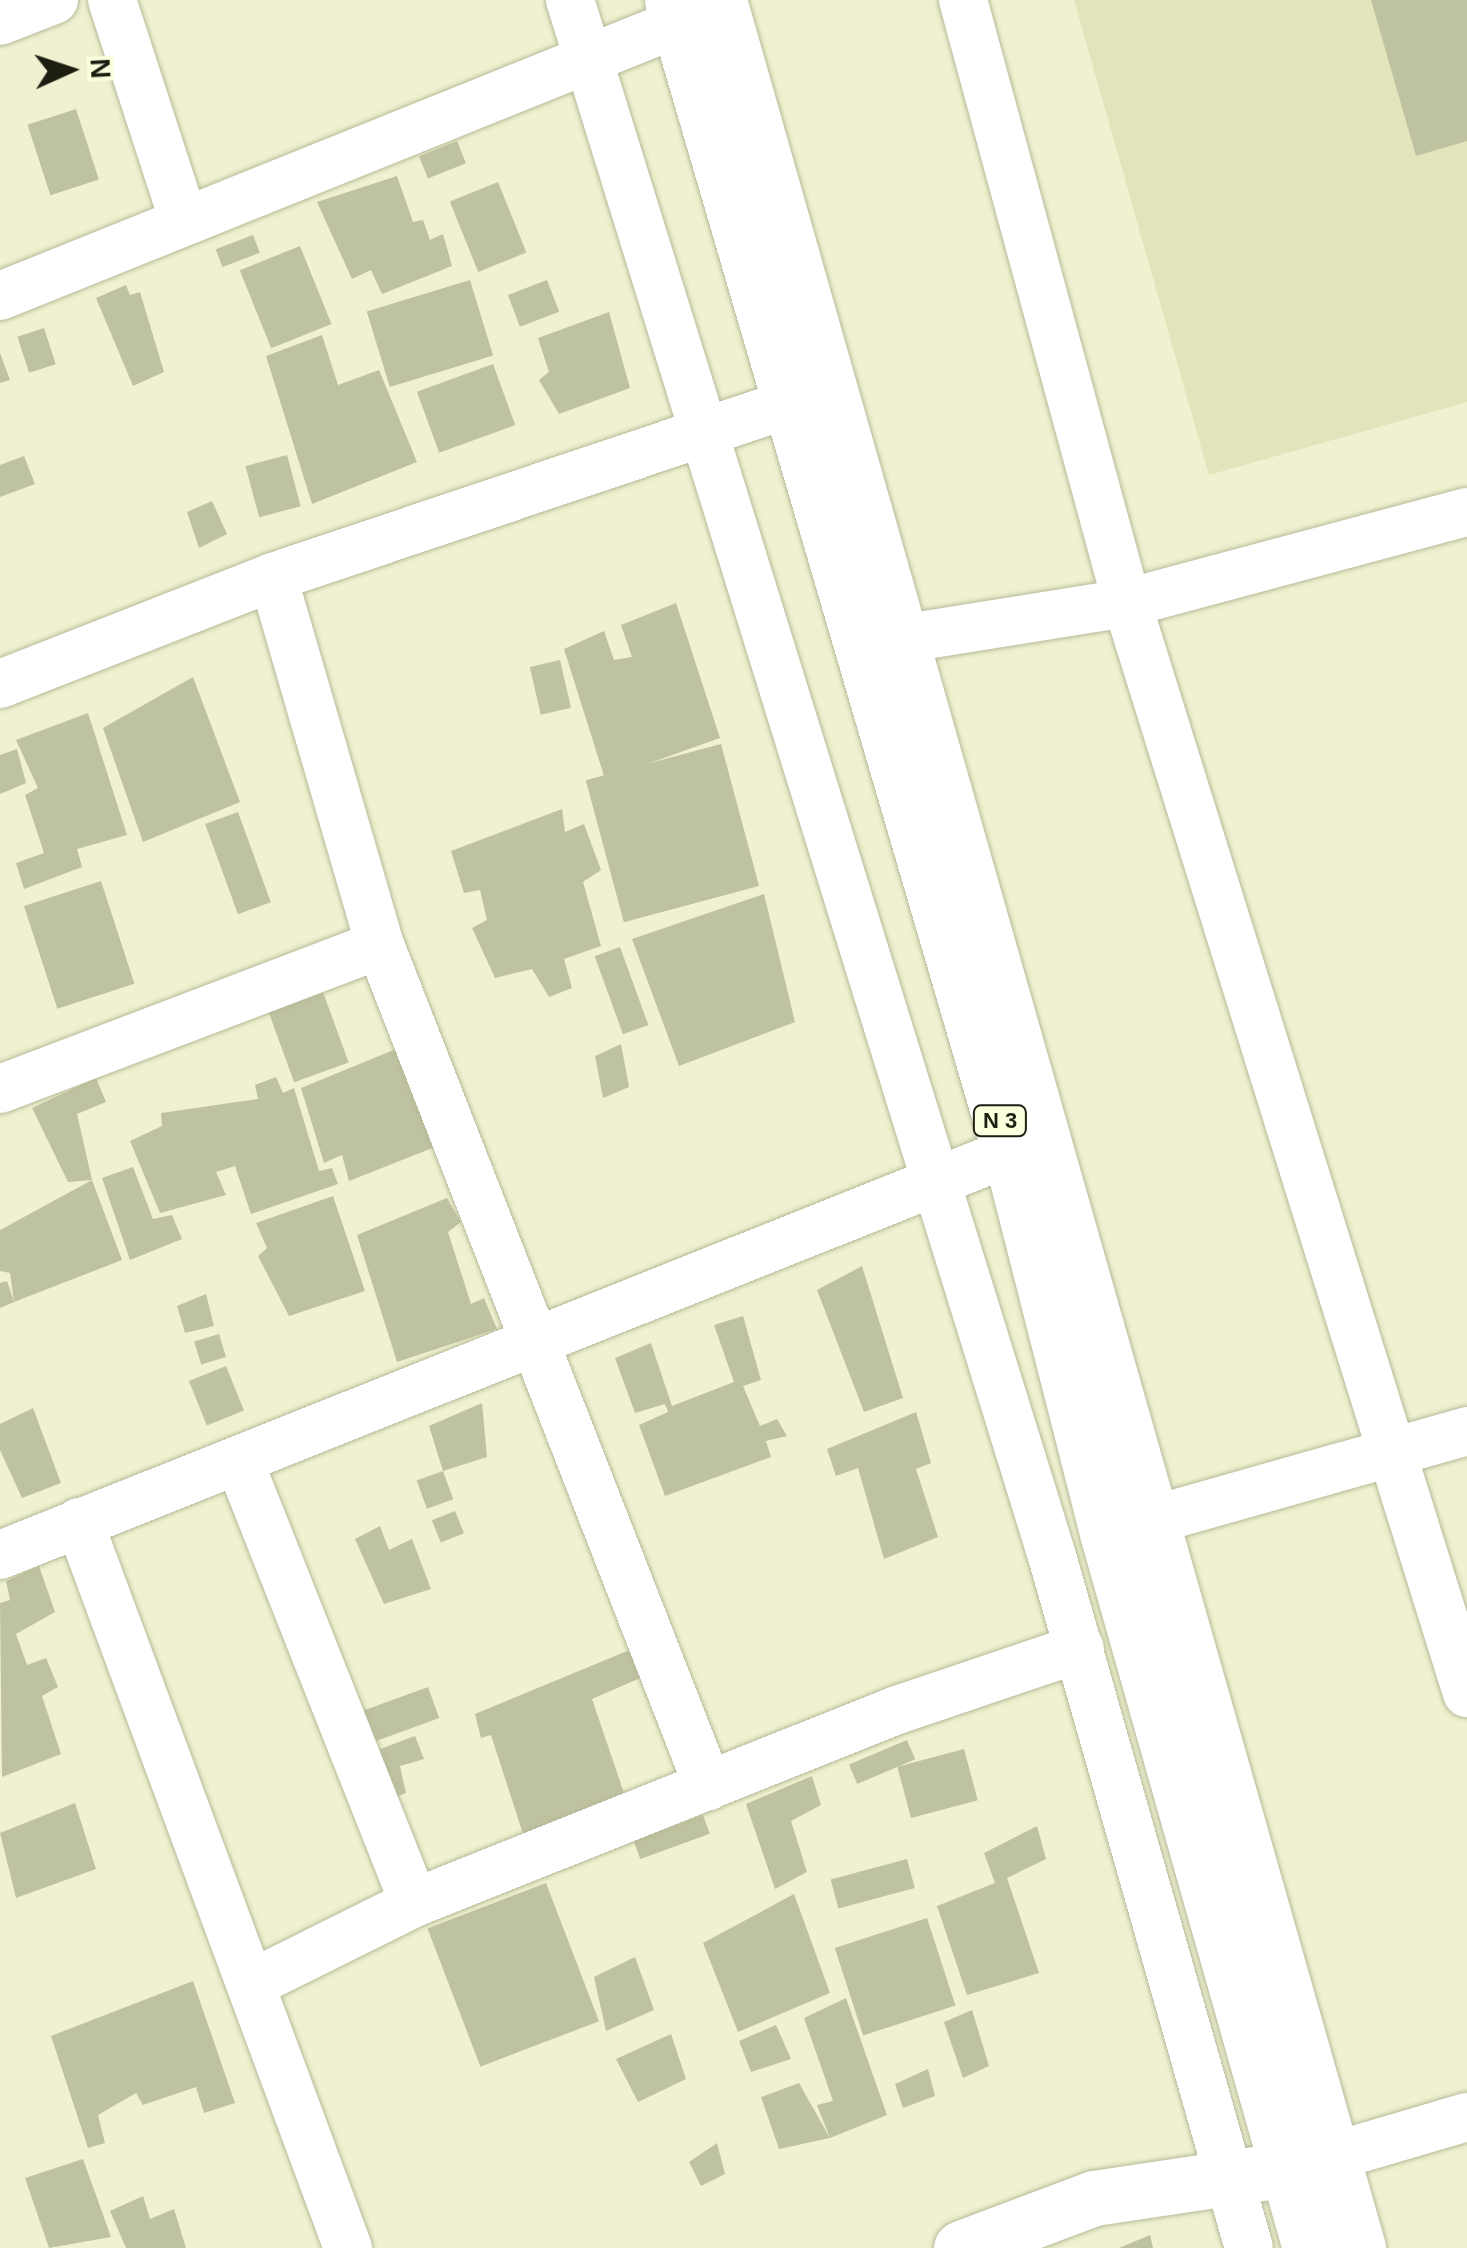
<!DOCTYPE html>
<style>
body{margin:0}
#map{position:relative;width:1467px;height:2248px;overflow:hidden;background:#eff1d0;font-family:Arial,sans-serif}
div>[style]{position:absolute}
[style*='--x']{left:calc(var(--x)*1px);top:calc(var(--y)*1px);width:calc(var(--w)*1px);rotate:calc(var(--a)*1deg)}
.built>*{inset:0;background:#e2e5bc}
.building>*{inset:0;background:#bfc2a1;transform-origin:0 0}
.roads{filter:drop-shadow(0 0 2px #b7ba99) drop-shadow(0 0 2px #b7ba99)}
.minor>*{height:48px;margin:-24px;padding:0 24px;transform-origin:24px;border-radius:24px;background:#fff}
.tertiary>*{height:55px;margin:-27.5px;padding:0 27.5px;transform-origin:27.5px;border-radius:27.5px;background:#fff}
.primary>*{height:55px;margin:-27.5px;padding:0 27.5px;transform-origin:27.5px;border-radius:27.5px;background:#fff}
span{translate:-50% -50%;white-space:nowrap;text-align:center;line-height:1.15;-webkit-text-stroke:10px #fcffdd;paint-order:stroke}
.shield-label span{padding:2px 8px;background:#fcffdd;border:2px solid;border-radius:8px;-webkit-text-stroke-width:0}
.shield-label{font-size:22px;color:#1d1e11;font-weight:700}
.north{position:absolute;left:20px;top:20px;width:100px;height:100px;-webkit-text-stroke:8px #fcffdd;paint-order:stroke;rotate:87deg;font-size:28px;font-weight:700;line-height:40px;text-align:center;color:#1d1e11}
.north::after{content:'';display:block;margin:auto;width:35px;height:45px;background:#1d1e11;clip-path:polygon(50% 0,100% 100%,50% 72%,0 100%)}
</style>
<div id="map">
<div class="built">
<div style="clip-path:polygon(1074px 0,1467px 0,1467px 402px,1209px 475px)"></div>
</div>
<div class="building">
<div style="clip-path:polygon(1371px 0,1467px 0,1467px 141px,1416px 156px)"></div>
<div style="left:76px;top:109px;width:74px;height:51px;rotate:72deg"></div>
<div style="left:457px;top:141px;width:24px;height:41px;rotate:68deg"></div>
<div style="clip-path:polygon(397px 176px,413px 222px,423px 220px,430px 240px,443px 234px,452px 266px,382px 294px,371px 270px,352px 279px,317px 202px)"></div>
<div style="left:498px;top:182px;width:76px;height:52px;rotate:68deg"></div>
<div style="left:253px;top:235px;width:19px;height:40px;rotate:69deg"></div>
<div style="left:300px;top:246px;width:84px;height:65px;rotate:68deg"></div>
<div style="left:470px;top:280px;width:79px;height:108px;rotate:73deg"></div>
<div style="left:547px;top:280px;width:34px;height:42px;rotate:69deg"></div>
<div style="clip-path:polygon(126px 285px,130px 295px,140px 292px,164px 372px,133px 386px,96px 298px)"></div>
<div style="clip-path:polygon(609px 312px,630px 388px,559px 414px,539px 380px,549px 372px,538px 338px)"></div>
<div style="left:44px;top:328px;width:38px;height:28px;rotate:72deg"></div>
<div style="clip-path:polygon(322px 335px,338px 385px,379px 370px,417px 462px,312px 504px,266px 356px)"></div>
<div style="clip-path:polygon(0 353px,10px 380px,0 383px)"></div>
<div style="left:493px;top:364px;width:65px;height:81px;rotate:70deg"></div>
<div style="left:287px;top:455px;width:53px;height:43px;rotate:75deg"></div>
<div style="clip-path:polygon(24px 456px,35px 484px,0 497px,0 465px)"></div>
<div style="clip-path:polygon(212px 501px,227px 534px,199px 548px,187px 512px)"></div>
<div style="clip-path:polygon(676px 603px,720px 738px,605px 779px,564px 649px,604px 631px,614px 660px,632px 657px,621px 625px)"></div>
<div style="left:560px;top:660px;width:49px;height:31px;rotate:77deg"></div>
<div style="clip-path:polygon(193px 677px,240px 802px,143px 842px,103px 728px)"></div>
<div style="clip-path:polygon(88px 713px,127px 835px,77px 849px,82px 867px,24px 889px,16px 863px,44px 853px,25px 795px,38px 788px,16px 740px)"></div>
<div style="left:721px;top:744px;width:147px;height:140px;rotate:75deg"></div>
<div style="clip-path:polygon(17px 749px,26px 783px,0 794px,0 755px)"></div>
<div style="clip-path:polygon(562px 809px,565px 832px,584px 824px,601px 870px,583px 882px,601px 946px,564px 959px,572px 988px,549px 997px,532px 969px,495px 978px,472px 928px,487px 920px,480px 890px,464px 893px,451px 851px)"></div>
<div style="left:238px;top:812px;width:96px;height:35px;rotate:70deg"></div>
<div style="left:101px;top:881px;width:108px;height:81px;rotate:72deg"></div>
<div style="clip-path:polygon(764px 894px,795px 1022px,679px 1066px,632px 939px)"></div>
<div style="left:620px;top:947px;width:83px;height:27px;rotate:70deg"></div>
<div style="left:323px;top:992px;width:75px;height:58px;rotate:70deg"></div>
<div style="clip-path:polygon(621px 1044px,629px 1087px,603px 1098px,595px 1056px)"></div>
<div style="clip-path:polygon(396px 1049px,435px 1147px,349px 1181px,342px 1155px,324px 1163px,301px 1088px)"></div>
<div style="clip-path:polygon(276px 1077px,283px 1093px,294px 1088px,319px 1171px,332px 1168px,338px 1184px,251px 1214px,235px 1166px,216px 1172px,226px 1195px,160px 1213px,130px 1141px,162px 1126px,161px 1113px,258px 1099px,255px 1085px)"></div>
<div style="clip-path:polygon(96px 1078px,106px 1102px,77px 1114px,92px 1180px,68px 1182px,32px 1108px)"></div>
<div style="clip-path:polygon(133px 1167px,153px 1219px,172px 1215px,182px 1239px,130px 1260px,102px 1178px)"></div>
<div style="clip-path:polygon(92px 1180px,122px 1260px,14px 1302px,10px 1273px,0 1271px,0 1230px)"></div>
<div style="clip-path:polygon(333px 1196px,365px 1291px,289px 1316px,258px 1256px,267px 1248px,256px 1223px)"></div>
<div style="clip-path:polygon(447px 1198px,461px 1222px,448px 1232px,471px 1304px,484px 1298px,497px 1329px,397px 1362px,357px 1235px)"></div>
<div style="clip-path:polygon(862px 1266px,903px 1398px,864px 1412px,817px 1290px)"></div>
<div style="clip-path:polygon(7px 1281px,14px 1302px,0 1308px,0 1283px)"></div>
<div style="clip-path:polygon(206px 1294px,214px 1326px,185px 1333px,177px 1306px)"></div>
<div style="clip-path:polygon(743px 1316px,761px 1380px,743px 1386px,760px 1426px,777px 1419px,787px 1436px,766px 1441px,771px 1457px,665px 1496px,639px 1425px,668px 1412px,665px 1404px,635px 1413px,615px 1358px,651px 1343px,672px 1406px,734px 1382px,714px 1325px)"></div>
<div style="left:219px;top:1334px;width:24px;height:26px;rotate:73deg"></div>
<div style="left:226px;top:1366px;width:48px;height:40px;rotate:68deg"></div>
<div style="clip-path:polygon(482px 1403px,487px 1457px,443px 1471px,429px 1426px)"></div>
<div style="clip-path:polygon(33px 1408px,61px 1483px,22px 1498px,0 1450px,0 1424px)"></div>
<div style="clip-path:polygon(916px 1412px,931px 1463px,916px 1469px,938px 1537px,884px 1559px,858px 1468px,836px 1476px,827px 1449px)"></div>
<div style="left:443px;top:1471px;width:30px;height:28px;rotate:70deg"></div>
<div style="left:455px;top:1511px;width:24px;height:25px;rotate:68deg"></div>
<div style="clip-path:polygon(380px 1526px,389px 1550px,412px 1539px,431px 1589px,384px 1604px,355px 1539px)"></div>
<div style="clip-path:polygon(39px 1566px,55px 1612px,16px 1634px,27px 1665px,46px 1658px,58px 1687px,42px 1696px,61px 1754px,2px 1777px,0 1603px,10px 1600px,6px 1581px)"></div>
<div style="clip-path:polygon(632px 1649px,645px 1676px,592px 1699px,624px 1793px,523px 1834px,491px 1735px,481px 1738px,475px 1714px)"></div>
<div style="left:428px;top:1687px;width:33px;height:78px;rotate:70deg"></div>
<div style="clip-path:polygon(415px 1736px,424px 1759px,400px 1766px,406px 1793px,380px 1804px,367px 1754px)"></div>
<div style="left:907px;top:1740px;width:21px;height:63px;rotate:67deg"></div>
<div style="left:964px;top:1749px;width:53px;height:69px;rotate:75deg"></div>
<div style="clip-path:polygon(812px 1776px,821px 1805px,791px 1821px,807px 1872px,775px 1889px,746px 1804px)"></div>
<div style="clip-path:polygon(75px 1803px,96px 1869px,16px 1898px,0 1833px)"></div>
<div style="left:703px;top:1815px;width:20px;height:74px;rotate:70deg"></div>
<div style="clip-path:polygon(1037px 1826px,1046px 1859px,1007px 1878px,1039px 1973px,967px 1995px,937px 1906px,995px 1883px,984px 1853px)"></div>
<div style="left:907px;top:1859px;width:30px;height:79px;rotate:75deg"></div>
<div style="left:546px;top:1883px;width:148px;height:127px;rotate:69deg"></div>
<div style="clip-path:polygon(794px 1894px,830px 1993px,738px 2032px,703px 1943px)"></div>
<div style="left:927px;top:1918px;width:92px;height:97px;rotate:72deg"></div>
<div style="clip-path:polygon(635px 1957px,654px 2010px,606px 2031px,594px 1977px)"></div>
<div style="clip-path:polygon(193px 1981px,235px 2103px,204px 2113px,196px 2087px,143px 2105px,136px 2093px,98px 2115px,105px 2143px,88px 2148px,51px 2036px)"></div>
<div style="clip-path:polygon(846px 1998px,887px 2115px,830px 2138px,817px 2105px,833px 2101px,804px 2018px)"></div>
<div style="clip-path:polygon(972px 2010px,989px 2066px,963px 2078px,944px 2022px)"></div>
<div style="clip-path:polygon(776px 2025px,791px 2059px,751px 2072px,739px 2041px)"></div>
<div style="clip-path:polygon(671px 2034px,686px 2079px,638px 2102px,616px 2059px)"></div>
<div style="clip-path:polygon(928px 2069px,935px 2096px,903px 2108px,895px 2084px)"></div>
<div style="clip-path:polygon(799px 2083px,830px 2138px,779px 2149px,761px 2097px)"></div>
<div style="clip-path:polygon(717px 2143px,725px 2174px,701px 2186px,689px 2162px)"></div>
<div style="clip-path:polygon(83px 2159px,111px 2237px,49px 2248px,25px 2178px)"></div>
<div style="clip-path:polygon(143px 2196px,150px 2219px,174px 2209px,186px 2248px,126px 2248px,110px 2211px)"></div>
<div style="clip-path:polygon(1150px 2235px,1153px 2248px,1119px 2248px)"></div>
</div>
<div class="roads">
<div class="minor">
<div style="--x:112;--y:0;--w:230;--a:72"></div>
<div style="--x:570;--y:0;--w:1629;--a:72.79"></div>
<div style="--x:1052;--y:1556;--w:719;--a:74.11"></div>
<div style="--x:963;--y:0;--w:625;--a:74.79"></div>
<div style="--x:1127;--y:603;--w:1142;--a:72.68"></div>
<div style="--x:0;--y:21;--w:58;--a:-21.3"></div>
<div style="--x:0;--y:296;--w:731;--a:-21.93"></div>
<div style="--x:273;--y:577;--w:383;--a:73.8"></div>
<div style="--x:380;--y:945;--w:903;--a:68.69"></div>
<div style="--x:901;--y:639;--w:229;--a:-9.1"></div>
<div style="--x:1127;--y:603;--w:352;--a:-15"></div>
<div style="--x:0;--y:684;--w:293;--a:-21.4"></div>
<div style="--x:273;--y:577;--w:543;--a:-18.57"></div>
<div style="--x:0;--y:1089;--w:406;--a:-20.8"></div>
<div style="--x:239;--y:1461;--w:475;--a:68.4"></div>
<div style="--x:79;--y:1522;--w:774;--a:69.67"></div>
<div style="--x:1114;--y:1531;--w:367;--a:-15.8"></div>
<div style="--x:0;--y:1555;--w:1087;--a:-21.75"></div>
<div style="--x:255;--y:1982;--w:178;--a:-26.4"></div>
<div style="--x:414;--y:1903;--w:520;--a:-21.78"></div>
<div style="--x:897;--y:1710;--w:193;--a:-18.7"></div>
<div style="--x:1331;--y:2157;--w:142;--a:-16.4"></div>
</div>
<div class="tertiary">
<div style="--x:961;--y:2248;--w:142;--a:-20.6"></div>
<div style="--x:1094;--y:2198;--w:196;--a:-8.5"></div>
</div>
<div class="primary">
<div style="--x:672;--y:0;--w:1201;--a:73.65"></div>
<div style="--x:1010;--y:1152;--w:393;--a:75.7"></div>
<div style="--x:1107;--y:1533;--w:743;--a:74.15"></div>
<div style="--x:719;--y:0;--w:2337;--a:74.13"></div>
</div>
</div>
<div class="shield-label">
<span style="left:1000px;top:1121px">N 3</span>
</div>
<div class="north">N</div>
</div>
